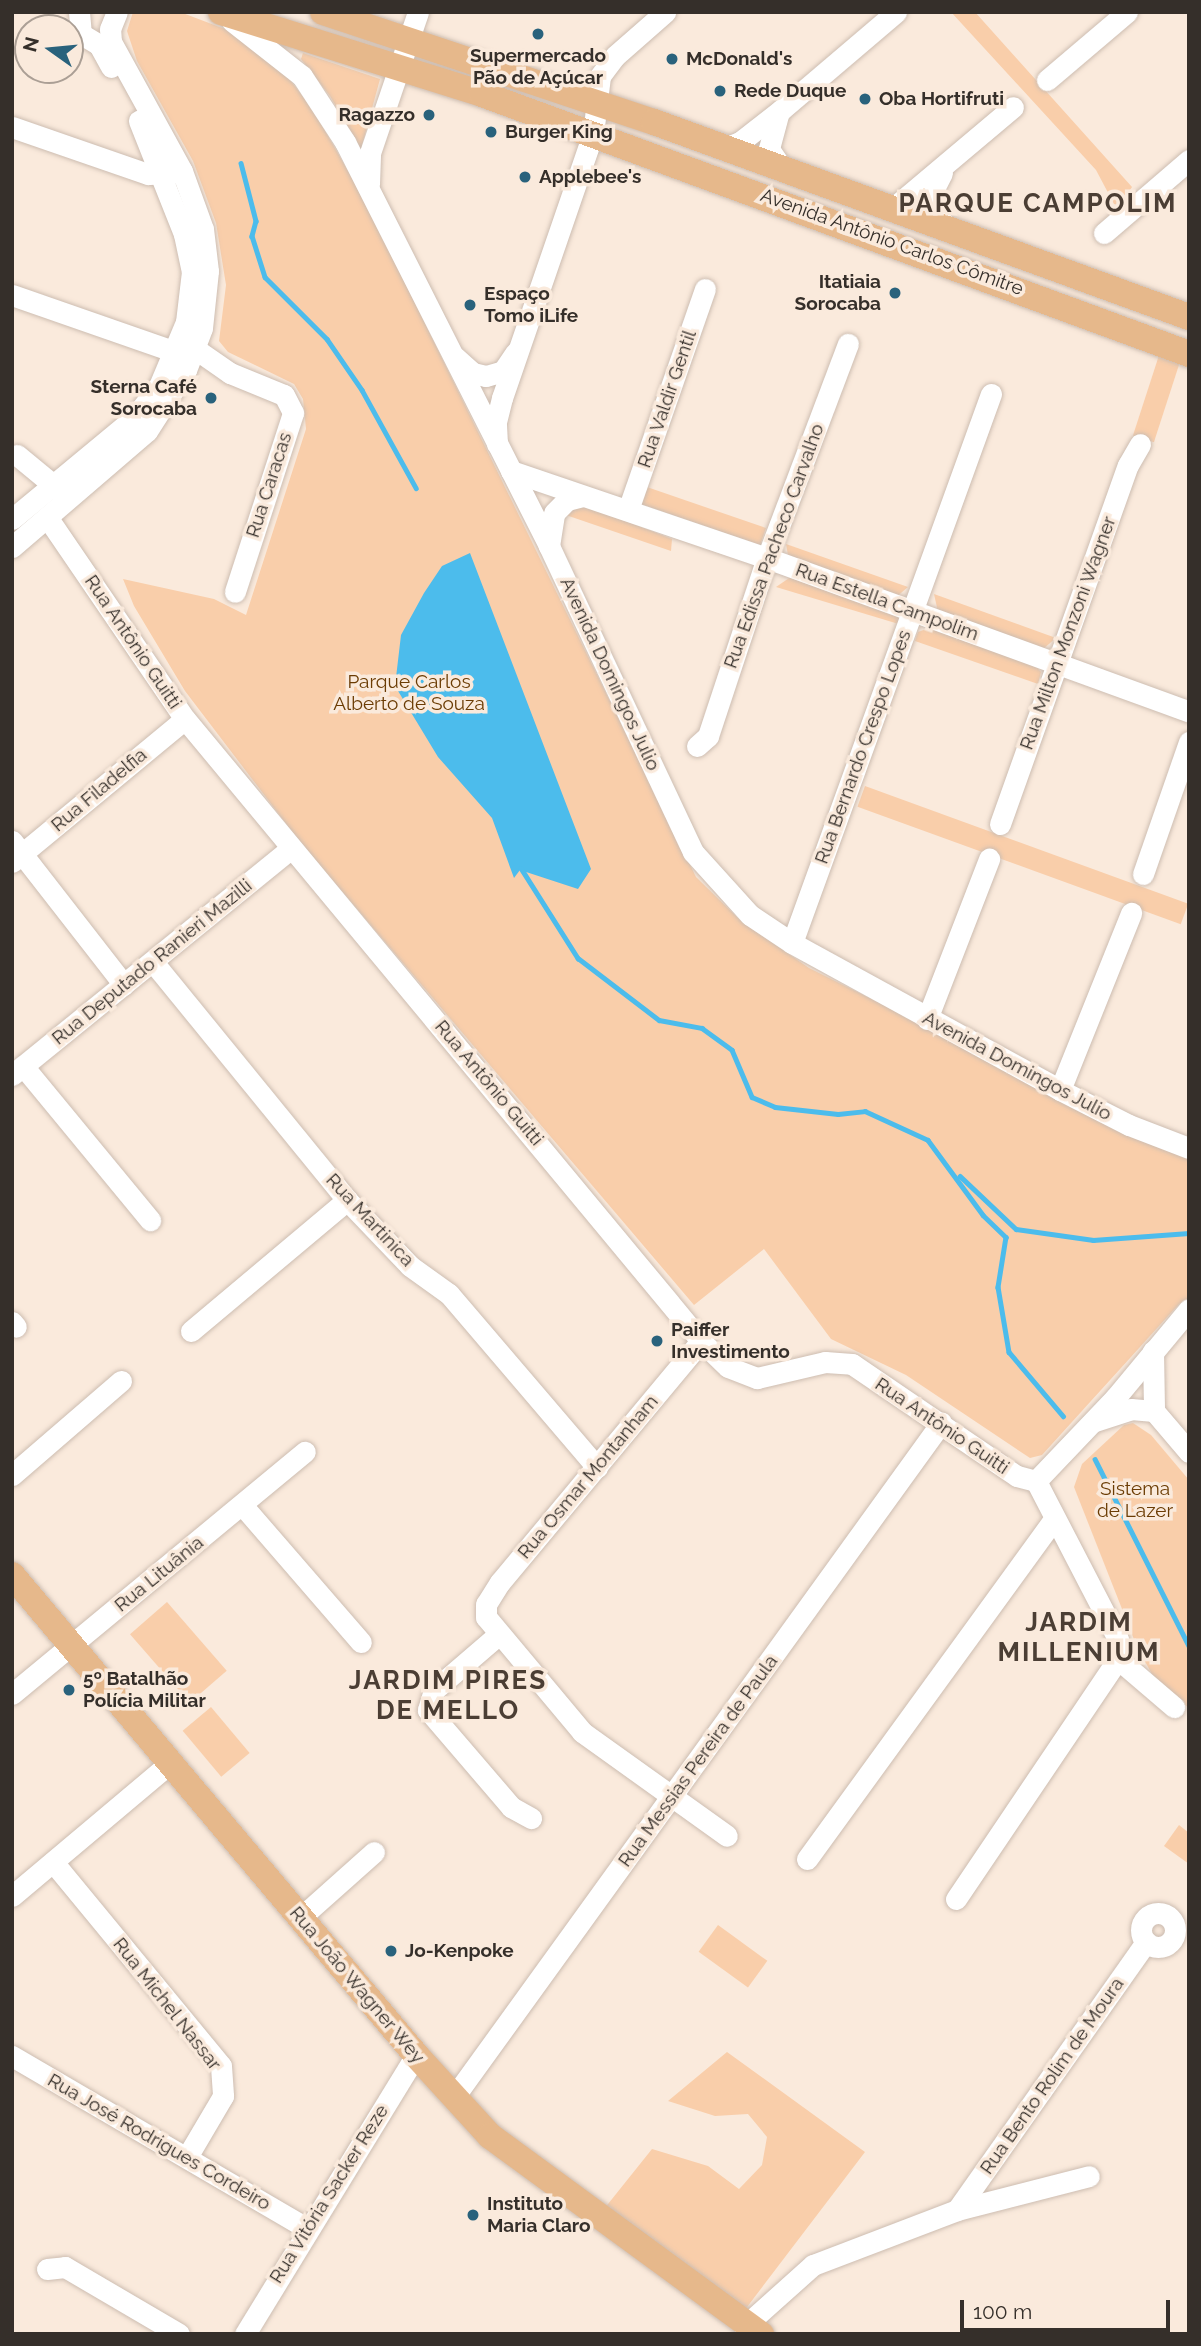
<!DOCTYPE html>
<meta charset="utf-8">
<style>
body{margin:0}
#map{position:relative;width:1201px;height:2346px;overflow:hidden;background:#faeadc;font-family:Raleway,sans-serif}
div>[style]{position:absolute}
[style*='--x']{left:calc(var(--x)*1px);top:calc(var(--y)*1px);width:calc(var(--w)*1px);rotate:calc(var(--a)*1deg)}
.green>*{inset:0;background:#f9ceaa;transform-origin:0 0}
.water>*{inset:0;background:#4cbcec}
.stream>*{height:4.5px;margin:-2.25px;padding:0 2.25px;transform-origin:2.25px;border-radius:2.25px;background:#4cbcec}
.roads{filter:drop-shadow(0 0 2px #cdbdb1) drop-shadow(0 0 2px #cdbdb1)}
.minor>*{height:21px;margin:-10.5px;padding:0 10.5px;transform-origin:10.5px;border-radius:10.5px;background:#fff}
.minor>.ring{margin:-10.5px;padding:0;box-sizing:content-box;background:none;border:21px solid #fff;border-radius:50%}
.major>*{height:26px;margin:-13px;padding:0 13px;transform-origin:13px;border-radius:13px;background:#e6b88b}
.dots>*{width:19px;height:19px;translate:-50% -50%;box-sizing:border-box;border:4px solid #faeadc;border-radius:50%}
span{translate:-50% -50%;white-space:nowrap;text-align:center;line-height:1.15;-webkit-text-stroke:7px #faeadc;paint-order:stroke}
.poi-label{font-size:19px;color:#352f2a;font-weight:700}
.left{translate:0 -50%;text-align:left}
.right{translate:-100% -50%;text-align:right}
.street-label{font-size:19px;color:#352f2a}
.park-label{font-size:19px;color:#6b3c04}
.district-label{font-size:26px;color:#4b3e34;font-weight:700;letter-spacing:2px}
.frame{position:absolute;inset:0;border:14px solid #352f2a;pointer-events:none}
.north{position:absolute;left:14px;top:14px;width:70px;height:70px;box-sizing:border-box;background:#faeadc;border:2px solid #ab9f95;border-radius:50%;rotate:285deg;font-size:19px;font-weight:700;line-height:28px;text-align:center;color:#352f2a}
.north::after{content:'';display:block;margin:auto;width:24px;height:32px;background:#29627c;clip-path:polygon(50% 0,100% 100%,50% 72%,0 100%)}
.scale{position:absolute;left:960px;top:2300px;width:210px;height:32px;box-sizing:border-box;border:4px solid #352f2a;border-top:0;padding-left:9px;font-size:21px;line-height:24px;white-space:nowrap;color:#352f2a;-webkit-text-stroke:5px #faeadc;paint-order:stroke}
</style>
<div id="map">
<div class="green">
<div style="clip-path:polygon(133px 12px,180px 12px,238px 34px,278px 65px,312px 108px,365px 201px,696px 877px,741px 921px,809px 968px,1189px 1157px,1189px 1299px,1179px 1304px,1042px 1455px,1030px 1458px,906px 1375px,831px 1339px,764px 1249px,694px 1305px,300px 842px,185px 691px,134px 606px,123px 579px,214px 599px,246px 615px,306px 429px,303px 399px,294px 384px,228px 352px,219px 341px,226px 285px,216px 223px,193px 161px,137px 61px,127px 31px)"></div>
<div style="clip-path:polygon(951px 12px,975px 12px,1132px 187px,1120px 205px,1114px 204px,1096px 170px)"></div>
<div style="clip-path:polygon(303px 53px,380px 79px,361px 149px,330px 96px,301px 59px)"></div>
<div style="left:1162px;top:346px;width:22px;height:94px;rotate:18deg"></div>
<div style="left:644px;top:486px;width:129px;height:18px;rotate:19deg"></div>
<div style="clip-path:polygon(577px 502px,672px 539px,671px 551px,560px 513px)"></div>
<div style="clip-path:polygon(786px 544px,908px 587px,895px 598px,789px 561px)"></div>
<div style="clip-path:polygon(795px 574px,900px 612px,902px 625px,776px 587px)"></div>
<div style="clip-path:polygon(934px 594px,1056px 638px,1043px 649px,938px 612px)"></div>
<div style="clip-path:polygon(929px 628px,1034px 664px,1041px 672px,1038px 684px,915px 641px,918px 632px)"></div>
<div style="left:865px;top:786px;width:344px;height:22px;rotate:20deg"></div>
<div style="clip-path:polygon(1133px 1423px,1151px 1435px,1189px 1480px,1189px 1708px,1158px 1685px,1137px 1647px,1074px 1487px,1082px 1464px,1124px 1425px)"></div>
<div style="left:167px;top:1602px;width:91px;height:49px;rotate:49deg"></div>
<div style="left:211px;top:1707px;width:60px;height:37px;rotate:50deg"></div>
<div style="clip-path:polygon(1179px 1825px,1189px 1833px,1189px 1864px,1164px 1846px)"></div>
<div style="left:718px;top:1925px;width:61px;height:33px;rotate:36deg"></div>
<div style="clip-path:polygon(727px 2052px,865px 2152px,744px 2311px,604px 2209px,652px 2149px,708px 2166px,739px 2189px,762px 2165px,767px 2137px,748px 2114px,715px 2116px,668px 2101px)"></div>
</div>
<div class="water">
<div style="clip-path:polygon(470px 553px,591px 869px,578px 889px,520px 870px,514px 878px,492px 818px,438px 757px,395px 686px,401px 635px,424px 593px,442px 566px)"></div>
</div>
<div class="stream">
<div style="--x:241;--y:163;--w:60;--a:75.5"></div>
<div style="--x:256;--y:221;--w:16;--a:105"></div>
<div style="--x:252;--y:236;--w:43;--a:72.4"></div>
<div style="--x:265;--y:277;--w:88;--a:45"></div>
<div style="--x:327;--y:339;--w:62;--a:55.5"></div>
<div style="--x:362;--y:390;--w:112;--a:61.1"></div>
<div style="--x:521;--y:868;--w:107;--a:57.7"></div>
<div style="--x:578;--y:958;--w:102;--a:37.4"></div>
<div style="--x:659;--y:1020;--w:44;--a:10.5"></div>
<div style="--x:702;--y:1028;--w:37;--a:36"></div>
<div style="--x:732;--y:1050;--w:51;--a:66.9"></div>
<div style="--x:752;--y:1097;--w:25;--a:23"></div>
<div style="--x:775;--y:1107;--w:63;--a:6.3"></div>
<div style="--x:838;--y:1114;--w:27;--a:-6"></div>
<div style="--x:865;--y:1111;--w:69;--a:24.7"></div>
<div style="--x:928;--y:1140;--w:93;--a:53.7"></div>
<div style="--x:983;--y:1215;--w:32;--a:44"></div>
<div style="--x:1006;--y:1237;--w:51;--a:99.1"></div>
<div style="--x:998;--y:1287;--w:66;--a:80.4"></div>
<div style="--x:1009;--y:1352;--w:84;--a:49.8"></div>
<div style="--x:960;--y:1176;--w:77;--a:43.4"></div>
<div style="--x:1016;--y:1229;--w:78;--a:8.1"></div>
<div style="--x:1093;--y:1240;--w:96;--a:-4.2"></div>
<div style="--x:1095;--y:1459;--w:209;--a:63.3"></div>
</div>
<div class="roads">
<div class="minor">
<div style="--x:79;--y:12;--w:22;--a:85"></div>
<div style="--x:81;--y:34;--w:21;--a:31"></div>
<div style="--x:99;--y:45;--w:25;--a:61"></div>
<div style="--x:232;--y:21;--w:89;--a:38.2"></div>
<div style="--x:302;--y:76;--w:79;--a:56.9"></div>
<div style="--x:345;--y:142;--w:453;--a:63.2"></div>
<div style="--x:549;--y:546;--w:338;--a:64.8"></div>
<div style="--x:693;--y:852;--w:85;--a:47.9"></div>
<div style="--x:750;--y:915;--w:50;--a:33.7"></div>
<div style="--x:792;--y:943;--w:306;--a:28.7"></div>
<div style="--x:1060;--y:1090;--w:77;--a:26.9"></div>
<div style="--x:1129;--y:1125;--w:64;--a:21"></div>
<div style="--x:1047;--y:80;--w:105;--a:-40.4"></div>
<div style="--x:778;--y:115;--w:35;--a:105"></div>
<div style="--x:769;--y:149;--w:25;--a:56"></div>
<div style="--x:12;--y:127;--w:144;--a:19.1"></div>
<div style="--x:148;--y:174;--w:25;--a:-2"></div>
<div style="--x:725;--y:148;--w:16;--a:-22"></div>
<div style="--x:740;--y:142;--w:52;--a:-38"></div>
<div style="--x:781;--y:110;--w:151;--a:-40.4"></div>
<div style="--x:942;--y:173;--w:27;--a:117"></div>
<div style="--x:930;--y:197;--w:34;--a:64"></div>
<div style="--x:369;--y:184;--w:31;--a:-88"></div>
<div style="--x:370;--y:153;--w:149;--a:-71.2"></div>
<div style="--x:892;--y:209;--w:158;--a:-40.1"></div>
<div style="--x:1104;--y:233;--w:112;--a:-40.7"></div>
<div style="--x:12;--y:295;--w:174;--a:19.2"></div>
<div style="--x:194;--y:348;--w:44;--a:34.8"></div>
<div style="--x:230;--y:373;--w:58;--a:22.2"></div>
<div style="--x:284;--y:395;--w:20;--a:63"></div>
<div style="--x:293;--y:413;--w:188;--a:108"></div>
<div style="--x:455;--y:357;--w:24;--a:42"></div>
<div style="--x:473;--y:373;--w:13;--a:13"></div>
<div style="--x:486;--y:376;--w:18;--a:-16"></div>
<div style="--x:503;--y:371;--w:22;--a:-56"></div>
<div style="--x:497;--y:444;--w:22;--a:-93"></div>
<div style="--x:496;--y:422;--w:25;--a:-76"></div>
<div style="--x:502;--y:398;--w:279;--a:-71"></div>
<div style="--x:593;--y:134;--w:58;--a:-83.1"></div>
<div style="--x:600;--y:76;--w:25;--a:-53"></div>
<div style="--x:615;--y:56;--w:67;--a:-41.3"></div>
<div style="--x:17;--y:455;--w:60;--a:39.6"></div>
<div style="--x:511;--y:471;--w:270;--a:18.8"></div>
<div style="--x:767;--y:558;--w:449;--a:20"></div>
<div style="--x:628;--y:510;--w:234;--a:-70.8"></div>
<div style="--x:47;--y:517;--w:245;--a:55.7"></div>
<div style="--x:185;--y:719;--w:808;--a:50.32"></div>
<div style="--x:701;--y:1341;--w:37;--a:44"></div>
<div style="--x:728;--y:1367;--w:31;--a:21"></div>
<div style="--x:757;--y:1378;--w:70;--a:-13.2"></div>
<div style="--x:825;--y:1362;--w:27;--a:4"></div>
<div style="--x:852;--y:1364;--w:199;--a:34.2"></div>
<div style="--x:1017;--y:1476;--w:20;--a:15"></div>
<div style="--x:12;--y:519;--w:157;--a:-39.6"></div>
<div style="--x:133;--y:419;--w:42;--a:-51.8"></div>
<div style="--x:159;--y:386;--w:69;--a:-67.1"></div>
<div style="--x:186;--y:322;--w:50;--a:-83.2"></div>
<div style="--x:192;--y:272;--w:39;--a:-102"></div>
<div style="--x:184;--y:234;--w:122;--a:-111.7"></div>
<div style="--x:549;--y:546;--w:33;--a:-81"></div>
<div style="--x:554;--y:513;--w:18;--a:-45"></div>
<div style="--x:567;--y:500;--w:16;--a:-14"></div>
<div style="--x:12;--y:547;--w:178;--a:-40.7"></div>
<div style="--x:147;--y:431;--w:72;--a:-57.4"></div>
<div style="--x:186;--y:370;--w:45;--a:-69.1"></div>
<div style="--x:202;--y:328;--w:57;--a:-84"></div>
<div style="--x:208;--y:271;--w:42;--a:-96.8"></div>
<div style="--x:203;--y:229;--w:62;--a:-109.9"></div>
<div style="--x:182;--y:171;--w:147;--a:-118.8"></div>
<div style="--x:111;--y:42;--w:13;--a:-94"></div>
<div style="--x:110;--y:29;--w:18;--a:-68"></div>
<div style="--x:697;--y:746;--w:15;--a:-42"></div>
<div style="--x:708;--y:736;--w:188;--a:-71.7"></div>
<div style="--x:767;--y:558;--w:229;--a:-69.3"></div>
<div style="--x:1000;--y:824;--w:381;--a:-70.4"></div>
<div style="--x:1128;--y:465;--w:24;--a:-60"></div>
<div style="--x:12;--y:841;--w:182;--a:52.1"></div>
<div style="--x:12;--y:862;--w:224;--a:-39.6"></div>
<div style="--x:1143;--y:874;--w:140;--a:-70.8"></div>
<div style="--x:792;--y:943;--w:584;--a:-70.08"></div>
<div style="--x:153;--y:962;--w:307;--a:50.8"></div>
<div style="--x:347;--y:1200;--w:91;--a:46.3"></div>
<div style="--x:410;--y:1266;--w:48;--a:35.7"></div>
<div style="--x:449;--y:1294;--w:228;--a:49.5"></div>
<div style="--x:927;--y:1019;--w:172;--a:-68.8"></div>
<div style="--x:23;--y:1066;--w:200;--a:50.5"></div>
<div style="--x:12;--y:1075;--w:358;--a:-39.1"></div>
<div style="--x:1060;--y:1090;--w:191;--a:-68.1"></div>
<div style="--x:12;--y:1322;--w:6;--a:51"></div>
<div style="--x:191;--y:1331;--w:204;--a:-40"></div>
<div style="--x:701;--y:1341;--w:314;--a:129.8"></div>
<div style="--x:500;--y:1582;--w:26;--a:122"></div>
<div style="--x:486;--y:1604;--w:13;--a:90"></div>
<div style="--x:486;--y:1617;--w:150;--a:50.1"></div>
<div style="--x:582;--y:1732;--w:178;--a:35.6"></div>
<div style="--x:1153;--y:1351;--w:60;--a:89"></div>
<div style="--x:1154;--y:1411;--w:54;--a:49.5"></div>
<div style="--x:1095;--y:1421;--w:38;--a:-18"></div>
<div style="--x:1131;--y:1409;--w:23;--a:5"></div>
<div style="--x:12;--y:1475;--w:144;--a:-40.8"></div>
<div style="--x:1036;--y:1481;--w:178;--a:62.6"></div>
<div style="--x:1118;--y:1639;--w:20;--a:90"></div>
<div style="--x:1118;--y:1659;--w:74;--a:40.6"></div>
<div style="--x:1036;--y:1481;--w:116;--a:-46.4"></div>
<div style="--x:1116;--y:1397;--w:114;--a:-50.3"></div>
<div style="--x:243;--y:1506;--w:180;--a:49.1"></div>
<div style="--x:498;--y:1635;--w:84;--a:139.3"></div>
<div style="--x:434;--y:1690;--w:21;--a:107"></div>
<div style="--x:428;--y:1710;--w:128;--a:49.4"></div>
<div style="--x:511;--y:1807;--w:23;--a:29"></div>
<div style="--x:12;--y:1694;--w:380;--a:-39.6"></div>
<div style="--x:807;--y:1859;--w:418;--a:-54"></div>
<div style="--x:53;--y:1862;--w:264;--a:50.5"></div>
<div style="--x:221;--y:2066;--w:30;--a:86"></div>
<div style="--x:223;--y:2096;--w:71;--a:120.5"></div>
<div style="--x:12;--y:1896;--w:207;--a:-40.1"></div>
<div style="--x:956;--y:1899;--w:290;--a:-56"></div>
<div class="ring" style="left:1141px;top:1913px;width:13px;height:13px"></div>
<div style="--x:300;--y:1918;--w:99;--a:-41.7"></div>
<div style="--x:12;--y:2056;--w:341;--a:30.3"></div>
<div style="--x:454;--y:2097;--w:832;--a:-54.15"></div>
<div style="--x:957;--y:2210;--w:328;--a:-54.8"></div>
<div style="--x:47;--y:2269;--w:18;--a:-6"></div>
<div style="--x:65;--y:2267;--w:132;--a:30.4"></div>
<div style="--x:245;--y:2334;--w:327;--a:-58.5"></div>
<div style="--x:745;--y:2334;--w:10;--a:-79"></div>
<div style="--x:747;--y:2324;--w:89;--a:-41.8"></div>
<div style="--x:813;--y:2265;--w:154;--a:-20.9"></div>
<div style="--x:957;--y:2210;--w:136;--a:-14.4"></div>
</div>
<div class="major">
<div style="--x:221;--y:12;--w:274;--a:17.4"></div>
<div style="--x:482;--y:94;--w:753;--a:20.19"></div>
<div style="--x:323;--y:12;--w:349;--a:18.4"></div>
<div style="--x:654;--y:122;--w:569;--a:20.03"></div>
<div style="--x:12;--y:1575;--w:627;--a:49.91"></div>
<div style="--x:416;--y:2055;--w:110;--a:47.6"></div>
<div style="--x:490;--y:2136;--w:336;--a:36.2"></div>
</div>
</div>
<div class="dots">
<div style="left:538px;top:34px;background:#29627c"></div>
<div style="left:672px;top:59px;background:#29627c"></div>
<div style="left:720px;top:91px;background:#29627c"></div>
<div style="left:865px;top:99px;background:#29627c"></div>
<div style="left:429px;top:115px;background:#29627c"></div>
<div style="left:491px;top:132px;background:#29627c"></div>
<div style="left:525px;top:177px;background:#29627c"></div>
<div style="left:895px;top:293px;background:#29627c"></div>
<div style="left:470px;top:305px;background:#29627c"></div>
<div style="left:211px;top:398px;background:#29627c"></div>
<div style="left:657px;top:1341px;background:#29627c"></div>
<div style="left:69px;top:1690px;background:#29627c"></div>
<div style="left:391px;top:1951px;background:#29627c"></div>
<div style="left:473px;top:2215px;background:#29627c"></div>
</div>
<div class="poi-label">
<span style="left:538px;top:67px">Supermercado<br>Pão de Açúcar</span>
<span class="left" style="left:686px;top:59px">McDonald's</span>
<span class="left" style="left:734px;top:91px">Rede Duque</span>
<span class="left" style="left:879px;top:99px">Oba Hortifruti</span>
<span class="right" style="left:415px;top:115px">Ragazzo</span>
<span class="left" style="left:505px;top:132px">Burger King</span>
<span class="left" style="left:539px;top:177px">Applebee's</span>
<span class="right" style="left:881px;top:293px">Itatiaia<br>Sorocaba</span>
<span class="left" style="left:484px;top:305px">Espaço<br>Tomo iLife</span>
<span class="right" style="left:197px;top:398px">Sterna Café<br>Sorocaba</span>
<span class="left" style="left:671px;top:1341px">Paiffer<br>Investimento</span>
<span class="left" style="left:83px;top:1690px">5º Batalhão<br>Polícia Militar</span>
<span class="left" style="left:405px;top:1951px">Jo-Kenpoke</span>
<span class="left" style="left:487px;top:2215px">Instituto<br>Maria Claro</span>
</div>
<div class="street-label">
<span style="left:892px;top:242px;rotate:20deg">Avenida Antônio Carlos Cômitre</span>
<span style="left:667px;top:399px;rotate:-71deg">Rua Valdir Gentil</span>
<span style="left:269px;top:485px;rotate:-72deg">Rua Caracas</span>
<span style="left:774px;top:546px;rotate:-70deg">Rua Edissa Pacheco Carvalho</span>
<span style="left:887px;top:602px;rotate:20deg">Rua Estella Campolim</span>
<span style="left:1068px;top:633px;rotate:-70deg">Rua Milton Monzoni Wagner</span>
<span style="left:133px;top:642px;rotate:56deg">Rua Antônio Guitti</span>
<span style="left:610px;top:674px;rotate:65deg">Avenida Domingos Julio</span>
<span style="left:863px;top:747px;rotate:-70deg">Rua Bernardo Crespo Lopes</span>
<span style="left:99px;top:790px;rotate:-40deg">Rua Filadelfia</span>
<span style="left:152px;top:962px;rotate:-39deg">Rua Deputado Ranieri Mazilli</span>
<span style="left:1017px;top:1066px;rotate:28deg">Avenida Domingos Julio</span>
<span style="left:489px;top:1083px;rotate:50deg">Rua Antônio Guitti</span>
<span style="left:370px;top:1220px;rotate:47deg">Rua Martinica</span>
<span style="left:942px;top:1426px;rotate:34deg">Rua Antônio Guitti</span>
<span style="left:588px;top:1477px;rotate:-50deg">Rua Osmar Montanham</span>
<span style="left:159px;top:1574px;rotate:-39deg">Rua Lituânia</span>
<span style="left:698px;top:1761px;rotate:-54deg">Rua Messias Pereira de Paula</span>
<span style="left:357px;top:1985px;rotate:50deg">Rua João Wagner Wey</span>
<span style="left:167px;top:2004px;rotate:52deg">Rua Michel Nassar</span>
<span style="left:1052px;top:2076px;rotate:-55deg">Rua Bento Rolim de Moura</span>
<span style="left:159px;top:2142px;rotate:30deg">Rua José Rodrigues Cordeiro</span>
<span style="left:329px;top:2194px;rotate:-58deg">Rua Vitória Sacker Reze</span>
</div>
<div class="park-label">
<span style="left:409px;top:693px">Parque Carlos<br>Alberto de Souza</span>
<span style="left:1135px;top:1500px">Sistema<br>de Lazer</span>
</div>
<div class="district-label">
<span style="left:1038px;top:204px">PARQUE CAMPOLIM</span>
<span style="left:1079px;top:1638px">JARDIM<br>MILLENIUM</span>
<span style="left:448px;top:1696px">JARDIM PIRES<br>DE MELLO</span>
</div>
<div class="frame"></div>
<div class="north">N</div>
<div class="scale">100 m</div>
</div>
